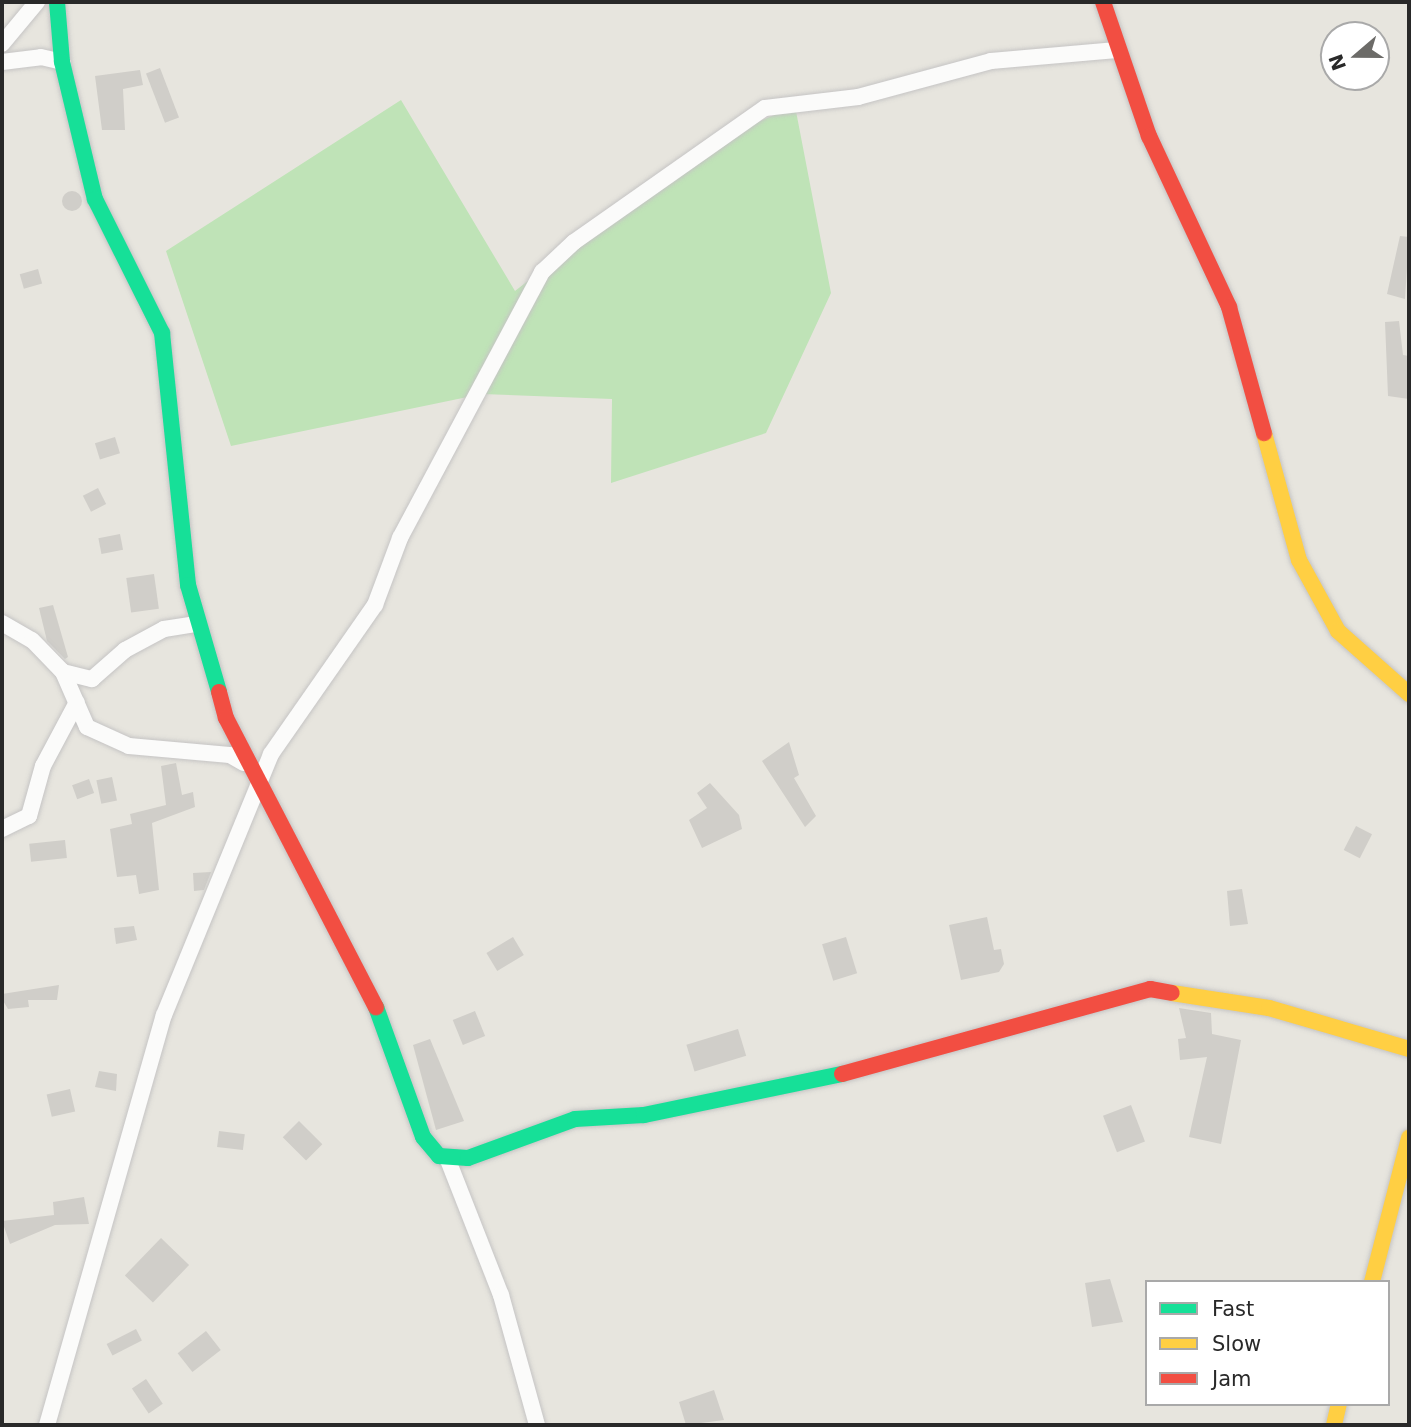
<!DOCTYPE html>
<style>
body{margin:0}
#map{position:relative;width:1411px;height:1427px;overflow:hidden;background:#e7e5de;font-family:"DejaVu Sans",sans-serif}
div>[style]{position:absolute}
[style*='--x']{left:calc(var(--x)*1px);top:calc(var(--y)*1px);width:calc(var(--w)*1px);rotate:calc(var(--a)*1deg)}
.green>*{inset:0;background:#bfe3b7}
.building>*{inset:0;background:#d0cec9;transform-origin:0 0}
.round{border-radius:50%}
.roads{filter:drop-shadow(0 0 2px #c5c4c4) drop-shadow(0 0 2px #c5c4c4)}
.street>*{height:16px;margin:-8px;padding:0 8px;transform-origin:8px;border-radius:8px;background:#fbfbfa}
.fast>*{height:16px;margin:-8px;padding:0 8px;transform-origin:8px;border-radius:8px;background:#16e098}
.slow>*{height:16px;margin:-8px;padding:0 8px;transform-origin:8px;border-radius:8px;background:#ffcf43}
.jam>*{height:16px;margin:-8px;padding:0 8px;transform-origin:8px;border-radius:8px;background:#f24e42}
span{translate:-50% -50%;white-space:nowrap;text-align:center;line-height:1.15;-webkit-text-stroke:5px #fff;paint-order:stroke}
.frame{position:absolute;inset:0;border:4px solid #292929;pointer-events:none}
.legend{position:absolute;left:1145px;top:1280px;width:245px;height:126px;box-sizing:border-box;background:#fff;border:2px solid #a9a9a9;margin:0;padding:9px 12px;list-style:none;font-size:21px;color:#292929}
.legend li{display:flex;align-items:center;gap:14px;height:35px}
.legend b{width:35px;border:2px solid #a9a9a9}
.north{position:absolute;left:1320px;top:21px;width:70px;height:70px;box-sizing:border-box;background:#fff;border:2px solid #a9a9a9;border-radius:50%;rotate:250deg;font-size:19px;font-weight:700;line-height:28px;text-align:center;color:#292929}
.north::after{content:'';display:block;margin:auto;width:24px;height:32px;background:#6c6b68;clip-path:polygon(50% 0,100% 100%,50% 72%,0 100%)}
</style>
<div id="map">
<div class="green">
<div style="clip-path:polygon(401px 100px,515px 291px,700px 147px,795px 106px,831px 293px,766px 433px,611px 483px,612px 399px,482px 394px,231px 446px,166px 251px)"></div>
</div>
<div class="building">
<div style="left:160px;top:68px;width:53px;height:15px;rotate:69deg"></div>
<div style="clip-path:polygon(140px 70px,143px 85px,123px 89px,125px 130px,102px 130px,95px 76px)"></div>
<div class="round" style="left:62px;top:191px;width:20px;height:20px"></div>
<div style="clip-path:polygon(1400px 236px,1409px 237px,1405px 299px,1387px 294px)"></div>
<div style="left:38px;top:269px;width:15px;height:19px;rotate:74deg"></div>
<div style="clip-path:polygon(1399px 321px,1403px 355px,1409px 356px,1409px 399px,1388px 396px,1385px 322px)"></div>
<div style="left:115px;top:437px;width:17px;height:21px;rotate:73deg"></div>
<div style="left:98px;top:488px;width:18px;height:17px;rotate:63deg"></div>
<div style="left:120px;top:534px;width:16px;height:22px;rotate:79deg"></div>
<div style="left:154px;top:574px;width:35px;height:28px;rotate:82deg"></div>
<div style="clip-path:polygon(53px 605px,68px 657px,65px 659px,47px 641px,39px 608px)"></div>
<div style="clip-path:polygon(789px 742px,799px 775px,794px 778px,816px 816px,805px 827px,762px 761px)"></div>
<div style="clip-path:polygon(176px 763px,182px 795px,193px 792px,195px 807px,152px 823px,159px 890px,139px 894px,136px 875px,117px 877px,110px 829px,132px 824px,130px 814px,166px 805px,161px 766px)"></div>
<div style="left:112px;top:777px;width:24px;height:16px;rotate:78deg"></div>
<div style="left:89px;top:779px;width:15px;height:18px;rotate:70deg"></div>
<div style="clip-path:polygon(710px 783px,739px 815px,742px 829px,702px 848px,689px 820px,707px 808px,697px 793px)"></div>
<div style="left:1356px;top:826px;width:18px;height:27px;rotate:27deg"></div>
<div style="left:65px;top:840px;width:18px;height:36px;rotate:84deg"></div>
<div style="clip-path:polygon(211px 872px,204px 890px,194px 891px,193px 873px)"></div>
<div style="clip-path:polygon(1242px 889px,1248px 924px,1230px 926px,1227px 891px)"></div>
<div style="clip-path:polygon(987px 917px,994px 950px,1001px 949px,1004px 964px,999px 972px,961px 980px,949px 925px)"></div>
<div style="clip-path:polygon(134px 926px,137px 940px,116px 944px,114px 928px)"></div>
<div style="left:513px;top:937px;width:21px;height:31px;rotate:59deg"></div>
<div style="left:846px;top:937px;width:38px;height:25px;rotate:73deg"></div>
<div style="clip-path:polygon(59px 985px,57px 1000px,28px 1000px,29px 1007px,8px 1009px,2px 999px,2px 994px)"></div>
<div style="clip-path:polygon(1179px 1008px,1211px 1013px,1212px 1034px,1241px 1040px,1221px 1144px,1189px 1137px,1207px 1057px,1180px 1060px,1178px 1039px,1186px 1038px)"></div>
<div style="left:475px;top:1011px;width:27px;height:24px;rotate:68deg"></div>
<div style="left:738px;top:1029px;width:28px;height:54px;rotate:73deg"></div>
<div style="clip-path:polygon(430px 1039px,464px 1121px,436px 1130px,413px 1045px)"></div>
<div style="clip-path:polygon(99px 1071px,117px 1074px,116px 1091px,95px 1087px)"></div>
<div style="left:70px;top:1089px;width:23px;height:24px;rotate:77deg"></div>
<div style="left:1131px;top:1105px;width:39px;height:30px;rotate:69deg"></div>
<div style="left:299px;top:1121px;width:33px;height:23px;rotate:45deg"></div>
<div style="left:219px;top:1131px;width:26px;height:16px;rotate:7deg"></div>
<div style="clip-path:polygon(84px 1197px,89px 1224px,55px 1225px,10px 1244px,2px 1221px,54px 1215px,53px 1202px)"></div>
<div style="left:161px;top:1238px;width:39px;height:52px;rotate:44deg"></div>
<div style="clip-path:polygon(1110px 1279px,1123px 1322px,1092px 1327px,1085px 1283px)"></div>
<div style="left:136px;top:1329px;width:13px;height:33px;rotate:63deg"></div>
<div style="left:206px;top:1331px;width:24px;height:36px;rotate:52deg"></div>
<div style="left:146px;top:1379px;width:30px;height:17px;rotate:56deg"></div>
<div style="clip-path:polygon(714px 1390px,724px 1420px,686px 1425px,679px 1402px)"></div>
</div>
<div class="roads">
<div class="street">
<div style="--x:2;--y:44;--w:55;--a:-50.2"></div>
<div style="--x:2;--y:62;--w:39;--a:-7"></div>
<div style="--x:41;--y:57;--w:22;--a:13"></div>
<div style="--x:2;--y:623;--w:34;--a:30"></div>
<div style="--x:32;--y:640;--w:45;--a:45.9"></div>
<div style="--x:63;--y:672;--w:60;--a:66.4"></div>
<div style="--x:87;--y:727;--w:46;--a:24.3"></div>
<div style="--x:129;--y:746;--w:101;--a:5.1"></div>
<div style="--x:230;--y:755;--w:16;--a:30"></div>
<div style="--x:63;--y:672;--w:30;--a:14"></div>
<div style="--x:92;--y:679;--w:44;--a:-41.3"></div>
<div style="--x:125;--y:650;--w:44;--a:-28.3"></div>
<div style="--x:164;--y:629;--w:33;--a:-9"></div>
<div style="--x:2;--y:829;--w:30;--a:-26"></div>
<div style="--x:29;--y:816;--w:52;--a:-74.4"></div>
<div style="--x:43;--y:766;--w:72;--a:-62"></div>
<div style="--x:448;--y:1160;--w:145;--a:68.6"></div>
<div style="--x:501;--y:1295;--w:135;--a:74.5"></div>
<div style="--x:47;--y:1425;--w:426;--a:-74.1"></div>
<div style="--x:164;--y:1015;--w:282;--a:-67.7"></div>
<div style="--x:271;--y:754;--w:182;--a:-55.1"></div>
<div style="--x:375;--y:605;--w:72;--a:-69.5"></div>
<div style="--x:400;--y:538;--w:302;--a:-61.9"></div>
<div style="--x:542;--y:272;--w:44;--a:-43.2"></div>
<div style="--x:574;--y:242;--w:233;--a:-35.1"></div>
<div style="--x:765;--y:108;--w:94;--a:-6.7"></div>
<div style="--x:858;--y:97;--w:138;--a:-15.1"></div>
<div style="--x:991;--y:61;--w:126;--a:-5"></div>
</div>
<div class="fast">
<div style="--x:57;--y:2;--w:60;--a:85.2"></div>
<div style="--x:62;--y:62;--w:141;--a:76.5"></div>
<div style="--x:95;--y:199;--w:150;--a:63.4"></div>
<div style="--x:162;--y:333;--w:253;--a:84.1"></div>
<div style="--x:188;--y:585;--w:111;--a:73.8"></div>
<div style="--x:376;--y:1007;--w:138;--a:70.1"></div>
<div style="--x:423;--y:1137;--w:25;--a:50"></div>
<div style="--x:439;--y:1156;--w:29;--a:4"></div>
<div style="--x:468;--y:1158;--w:114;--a:-20"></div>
<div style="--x:575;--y:1119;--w:69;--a:-3.3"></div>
<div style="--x:644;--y:1115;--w:202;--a:-11.7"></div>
</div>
<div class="slow">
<div style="--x:1264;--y:433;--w:132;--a:74.6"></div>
<div style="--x:1299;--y:560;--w:81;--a:61.2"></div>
<div style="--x:1338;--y:631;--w:95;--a:41.6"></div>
<div style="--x:1172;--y:993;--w:98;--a:8.8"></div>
<div style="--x:1269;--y:1008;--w:146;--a:16.3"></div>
<div style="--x:1372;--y:1282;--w:149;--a:-75.6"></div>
<div style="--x:1334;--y:1425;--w:22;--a:-77"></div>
</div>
<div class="jam">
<div style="--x:1103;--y:2;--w:142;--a:71.1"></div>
<div style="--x:1149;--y:136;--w:189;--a:64.9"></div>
<div style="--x:1229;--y:307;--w:131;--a:74.5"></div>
<div style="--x:219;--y:692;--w:27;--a:75"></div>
<div style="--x:226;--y:718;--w:326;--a:62.6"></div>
<div style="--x:842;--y:1074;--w:320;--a:-15.4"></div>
<div style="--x:1150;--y:989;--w:22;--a:10"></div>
</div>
</div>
<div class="frame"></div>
<ul class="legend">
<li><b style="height:9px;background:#16e098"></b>Fast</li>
<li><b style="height:9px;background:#ffcf43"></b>Slow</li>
<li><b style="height:9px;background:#f24e42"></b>Jam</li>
</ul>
<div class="north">N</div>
</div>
